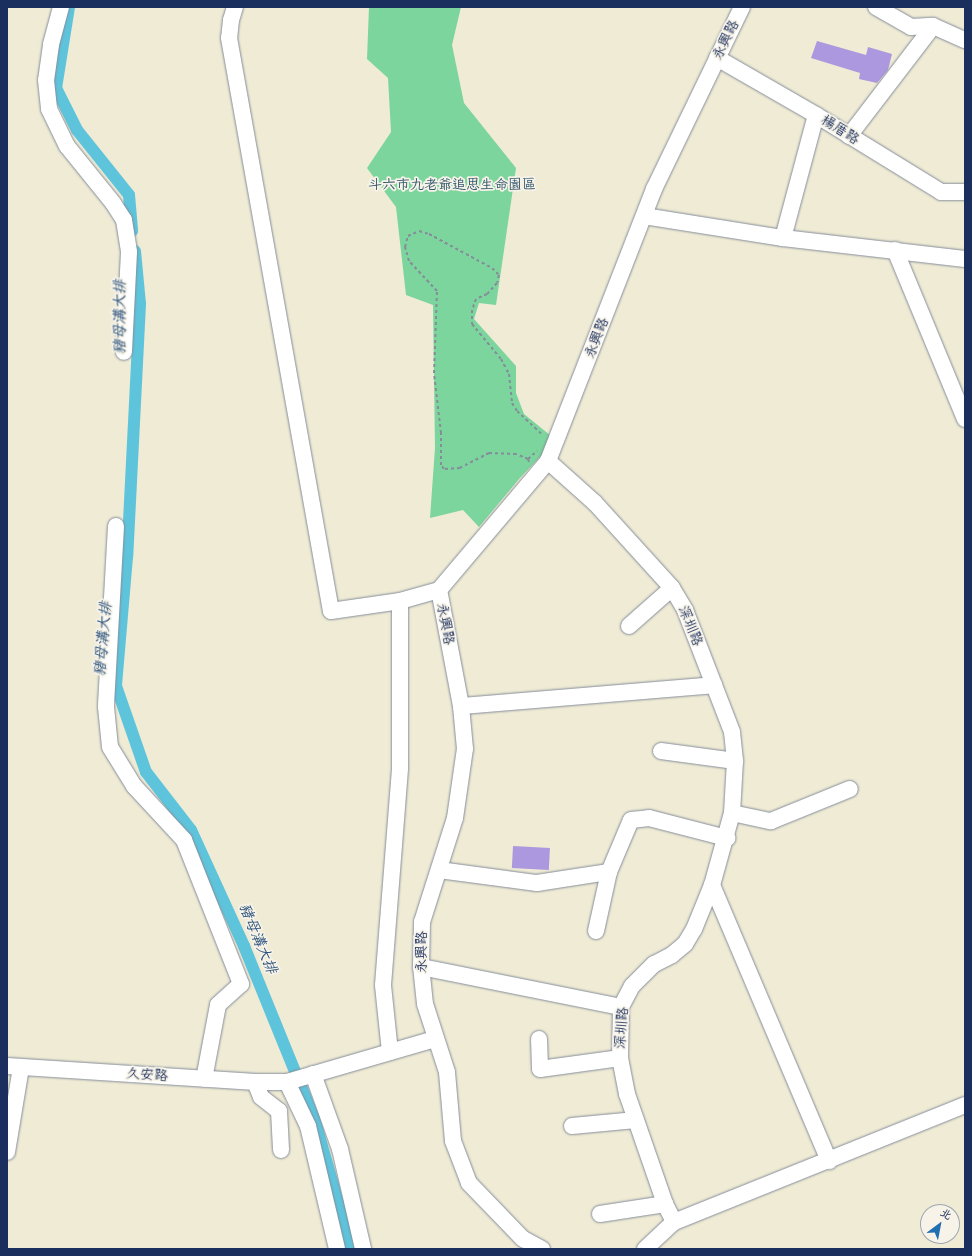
<!DOCTYPE html>
<meta charset="utf-8">
<style>
body{margin:0}
#map{position:relative;width:972px;height:1256px;overflow:hidden;background:#efebd5;font-family:Kalam,"LXGW WenKai TC",sans-serif}
div>[style]{position:absolute}
[style*='--x']{left:calc(var(--x)*1px);top:calc(var(--y)*1px);width:calc(var(--w)*1px);rotate:calc(var(--a)*1deg)}
.green>*{inset:0;background:#7bd59c}
.canal>*{height:12px;margin:-6px;padding:0 6px;transform-origin:6px;border-radius:6px;background:#5ec4db}
.building>*{inset:0;background:#ac98de;transform-origin:0 0}
.path>*{height:2px;margin-top:-1px;transform-origin:0;background:repeating-linear-gradient(90deg,#858d9a 0 3px,transparent 0 6px)}
.roads{filter:drop-shadow(0 0 1px #858d9a) drop-shadow(0 0 1px #858d9a)}
.minor>*{height:16px;margin:-8px;padding:0 8px;transform-origin:8px;border-radius:8px;background:#fff}
span{translate:-50% -50%;white-space:nowrap;text-align:center;line-height:1.15;-webkit-text-stroke:3.5px #f7f3e8;paint-order:stroke}
.street-label{font-size:14px;color:#1b2f5e}
.park-label{font-size:14px;color:#33586e}
.water-label{font-size:15px;color:#2c547d;font-style:italic}
.frame{position:absolute;inset:0;border:8px solid #1b2f5e;pointer-events:none}
.north{position:absolute;left:920px;top:1204px;width:40px;height:40px;box-sizing:border-box;background:#f7f3e8;border:1px solid #9fa5b1;border-radius:50%;rotate:32deg;font-size:11px;font-weight:700;line-height:16px;text-align:center;color:#1b2f5e}
.north::after{content:'';display:block;margin:auto;width:14px;height:18px;background:#1f6fb2;clip-path:polygon(50% 0,100% 100%,50% 72%,0 100%)}
</style>
<div id="map">
<div class="green">
<div style="clip-path:polygon(369px 7px,461px 7px,452px 45px,464px 103px,516px 168px,496px 305px,479px 303px,474px 319px,516px 366px,516px 393px,524px 414px,556px 440px,519px 479px,479px 527px,463px 510px,430px 518px,435px 448px,433px 305px,406px 295px,396px 207px,367px 168px,391px 132px,388px 78px,367px 59px)"></div>
</div>
<div class="canal">
<div style="--x:69;--y:7;--w:82;--a:99.1"></div>
<div style="--x:56;--y:88;--w:47;--a:63.4"></div>
<div style="--x:77;--y:130;--w:83;--a:51.3"></div>
<div style="--x:129;--y:195;--w:36;--a:85"></div>
<div style="--x:135;--y:251;--w:53;--a:84.6"></div>
<div style="--x:140;--y:304;--w:253;--a:92.9"></div>
<div style="--x:127;--y:557;--w:129;--a:94.9"></div>
<div style="--x:116;--y:686;--w:91;--a:70.8"></div>
<div style="--x:146;--y:772;--w:73;--a:52.2"></div>
<div style="--x:191;--y:830;--w:128;--a:65.4"></div>
<div style="--x:244;--y:946;--w:186;--a:67.9"></div>
<div style="--x:314;--y:1118;--w:102;--a:74.1"></div>
<div style="--x:342;--y:1216;--w:34;--a:78"></div>
</div>
<div class="building">
<div style="clip-path:polygon(817px 41px,866px 55px,868px 47px,892px 54px,888px 70px,877px 83px,859px 79px,860px 73px,811px 58px)"></div>
<div style="left:513px;top:846px;width:37px;height:22px;rotate:3deg"></div>
</div>
<div class="path">
<div style="--x:528;--y:459;--w:12;--a:-42"></div>
<div style="--x:529;--y:462;--w:3;--a:-108"></div>
<div style="--x:528;--y:459;--w:13;--a:-157"></div>
<div style="--x:516;--y:454;--w:27;--a:-178"></div>
<div style="--x:489;--y:453;--w:33;--a:153"></div>
<div style="--x:460;--y:468;--w:16;--a:176"></div>
<div style="--x:444;--y:469;--w:5;--a:-127"></div>
<div style="--x:441;--y:465;--w:32;--a:-90"></div>
<div style="--x:441;--y:433;--w:60;--a:-96.7"></div>
<div style="--x:434;--y:373;--w:82;--a:-87.9"></div>
<div style="--x:437;--y:291;--w:41;--a:-133"></div>
<div style="--x:409;--y:261;--w:15;--a:-106"></div>
<div style="--x:405;--y:247;--w:11;--a:-75"></div>
<div style="--x:408;--y:236;--w:12;--a:-24"></div>
<div style="--x:419;--y:231;--w:10;--a:17"></div>
<div style="--x:429;--y:234;--w:72;--a:28.4"></div>
<div style="--x:492;--y:268;--w:10;--a:45"></div>
<div style="--x:499;--y:275;--w:8;--a:104"></div>
<div style="--x:497;--y:283;--w:15;--a:132"></div>
<div style="--x:487;--y:294;--w:12;--a:156"></div>
<div style="--x:476;--y:299;--w:12;--a:110"></div>
<div style="--x:472;--y:310;--w:14;--a:90"></div>
<div style="--x:472;--y:324;--w:45;--a:50.4"></div>
<div style="--x:501;--y:359;--w:17;--a:62"></div>
<div style="--x:509;--y:374;--w:29;--a:84"></div>
<div style="--x:512;--y:403;--w:9;--a:58"></div>
<div style="--x:517;--y:411;--w:35;--a:43"></div>
</div>
<div class="roads">
<div class="minor">
<div style="--x:61;--y:7;--w:39;--a:105"></div>
<div style="--x:51;--y:45;--w:35;--a:98"></div>
<div style="--x:46;--y:80;--w:29;--a:84"></div>
<div style="--x:49;--y:109;--w:41;--a:64.1"></div>
<div style="--x:67;--y:146;--w:73;--a:51.1"></div>
<div style="--x:113;--y:203;--w:20;--a:57"></div>
<div style="--x:124;--y:220;--w:32;--a:81"></div>
<div style="--x:129;--y:252;--w:100;--a:92.9"></div>
<div style="--x:235;--y:7;--w:14;--a:107"></div>
<div style="--x:231;--y:20;--w:18;--a:96"></div>
<div style="--x:229;--y:38;--w:582;--a:79.91"></div>
<div style="--x:331;--y:611;--w:70;--a:-8.2"></div>
<div style="--x:400;--y:601;--w:41;--a:-15.8"></div>
<div style="--x:876;--y:7;--w:40;--a:29.7"></div>
<div style="--x:911;--y:27;--w:22;--a:-3"></div>
<div style="--x:933;--y:26;--w:35;--a:24"></div>
<div style="--x:717;--y:58;--w:114;--a:29.9"></div>
<div style="--x:816;--y:115;--w:147;--a:31.6"></div>
<div style="--x:941;--y:192;--w:24;--a:0"></div>
<div style="--x:849;--y:136;--w:138;--a:-52.6"></div>
<div style="--x:644;--y:216;--w:141;--a:9"></div>
<div style="--x:783;--y:238;--w:183;--a:6.6"></div>
<div style="--x:783;--y:238;--w:127;--a:-75"></div>
<div style="--x:895;--y:250;--w:183;--a:67.5"></div>
<div style="--x:548;--y:461;--w:63;--a:41.8"></div>
<div style="--x:595;--y:503;--w:115;--a:47.8"></div>
<div style="--x:672;--y:588;--w:26;--a:59"></div>
<div style="--x:685;--y:610;--w:131;--a:68.9"></div>
<div style="--x:732;--y:732;--w:29;--a:84"></div>
<div style="--x:735;--y:761;--w:52;--a:93.3"></div>
<div style="--x:732;--y:813;--w:75;--a:105.5"></div>
<div style="--x:712;--y:885;--w:48;--a:112.2"></div>
<div style="--x:694;--y:929;--w:17;--a:121"></div>
<div style="--x:685;--y:944;--w:17;--a:140"></div>
<div style="--x:672;--y:955;--w:20;--a:153"></div>
<div style="--x:654;--y:964;--w:31;--a:135"></div>
<div style="--x:632;--y:986;--w:24;--a:118"></div>
<div style="--x:621;--y:1007;--w:51;--a:91.1"></div>
<div style="--x:620;--y:1058;--w:37;--a:79"></div>
<div style="--x:627;--y:1094;--w:116;--a:70.9"></div>
<div style="--x:665;--y:1204;--w:20;--a:63"></div>
<div style="--x:116;--y:526;--w:181;--a:93.2"></div>
<div style="--x:106;--y:707;--w:40;--a:84.3"></div>
<div style="--x:110;--y:747;--w:46;--a:58.4"></div>
<div style="--x:134;--y:786;--w:74;--a:47.2"></div>
<div style="--x:184;--y:840;--w:155;--a:68.4"></div>
<div style="--x:241;--y:984;--w:31;--a:138"></div>
<div style="--x:218;--y:1005;--w:75;--a:100.7"></div>
<div style="--x:629;--y:626;--w:57;--a:-41.5"></div>
<div style="--x:461;--y:706;--w:254;--a:-4.7"></div>
<div style="--x:661;--y:751;--w:75;--a:7.7"></div>
<div style="--x:732;--y:813;--w:40;--a:12"></div>
<div style="--x:771;--y:821;--w:85;--a:-22.1"></div>
<div style="--x:439;--y:870;--w:99;--a:7.6"></div>
<div style="--x:537;--y:883;--w:73;--a:-8.7"></div>
<div style="--x:712;--y:885;--w:300;--a:67"></div>
<div style="--x:596;--y:931;--w:60;--a:-77.6"></div>
<div style="--x:609;--y:872;--w:56;--a:-67.1"></div>
<div style="--x:631;--y:820;--w:18;--a:-6"></div>
<div style="--x:649;--y:818;--w:81;--a:14.4"></div>
<div style="--x:421;--y:967;--w:204;--a:11.3"></div>
<div style="--x:539;--y:1039;--w:30;--a:88"></div>
<div style="--x:540;--y:1069;--w:81;--a:-7.8"></div>
<div style="--x:390;--y:1052;--w:67;--a:-96"></div>
<div style="--x:383;--y:985;--w:219;--a:-85.5"></div>
<div style="--x:400;--y:767;--w:166;--a:-90"></div>
<div style="--x:7;--y:1066;--w:249;--a:3.7"></div>
<div style="--x:255;--y:1082;--w:32;--a:0"></div>
<div style="--x:287;--y:1082;--w:154;--a:-16.2"></div>
<div style="--x:313;--y:1074;--w:80;--a:70.2"></div>
<div style="--x:340;--y:1149;--w:103;--a:77"></div>
<div style="--x:255;--y:1082;--w:16;--a:68"></div>
<div style="--x:261;--y:1097;--w:23;--a:38"></div>
<div style="--x:279;--y:1111;--w:39;--a:87"></div>
<div style="--x:287;--y:1082;--w:49;--a:64.5"></div>
<div style="--x:308;--y:1126;--w:126;--a:76.7"></div>
<div style="--x:572;--y:1126;--w:64;--a:-5.4"></div>
<div style="--x:7;--y:1152;--w:86;--a:-80.6"></div>
<div style="--x:600;--y:1214;--w:66;--a:-8.7"></div>
<div style="--x:542;--y:1249;--w:21;--a:-152"></div>
<div style="--x:523;--y:1239;--w:78;--a:-134"></div>
<div style="--x:469;--y:1183;--w:45;--a:-110.9"></div>
<div style="--x:453;--y:1141;--w:69;--a:-95"></div>
<div style="--x:447;--y:1072;--w:71;--a:-107.9"></div>
<div style="--x:425;--y:1004;--w:37;--a:-96"></div>
<div style="--x:421;--y:967;--w:45;--a:-88.7"></div>
<div style="--x:422;--y:922;--w:109;--a:-72.4"></div>
<div style="--x:455;--y:818;--w:70;--a:-81.8"></div>
<div style="--x:465;--y:749;--w:43;--a:-95.3"></div>
<div style="--x:461;--y:706;--w:118;--a:-100.7"></div>
<div style="--x:439;--y:590;--w:169;--a:-49.8"></div>
<div style="--x:548;--y:461;--w:292;--a:-68.7"></div>
<div style="--x:654;--y:189;--w:202;--a:-64.2"></div>
<div style="--x:645;--y:1249;--w:40;--a:-43"></div>
<div style="--x:674;--y:1222;--w:314;--a:-21.9"></div>
</div>
</div>
<div class="street-label">
<span style="left:726px;top:40px;rotate:-64deg">永興路</span>
<span style="left:840px;top:130px;rotate:32deg">楊厝路</span>
<span style="left:597px;top:338px;rotate:-69deg">永興路</span>
<span style="left:445px;top:624px;rotate:79deg">永興路</span>
<span style="left:690px;top:626px;rotate:67deg">深圳路</span>
<span style="left:422px;top:952px;rotate:-90deg">永興路</span>
<span style="left:622px;top:1028px;rotate:-86deg">深圳路</span>
<span style="left:147px;top:1075px;rotate:4deg">久安路</span>
</div>
<div class="park-label">
<span style="left:452px;top:185px">斗六市九老爺追思生命園區</span>
</div>
<div class="water-label">
<span style="left:121px;top:317px;rotate:-90deg">豬母溝大排</span>
<span style="left:104px;top:639px;rotate:-85deg">豬母溝大排</span>
<span style="left:257px;top:939px;rotate:67deg">豬母溝大排</span>
</div>
<div class="frame"></div>
<div class="north">北</div>
</div>
